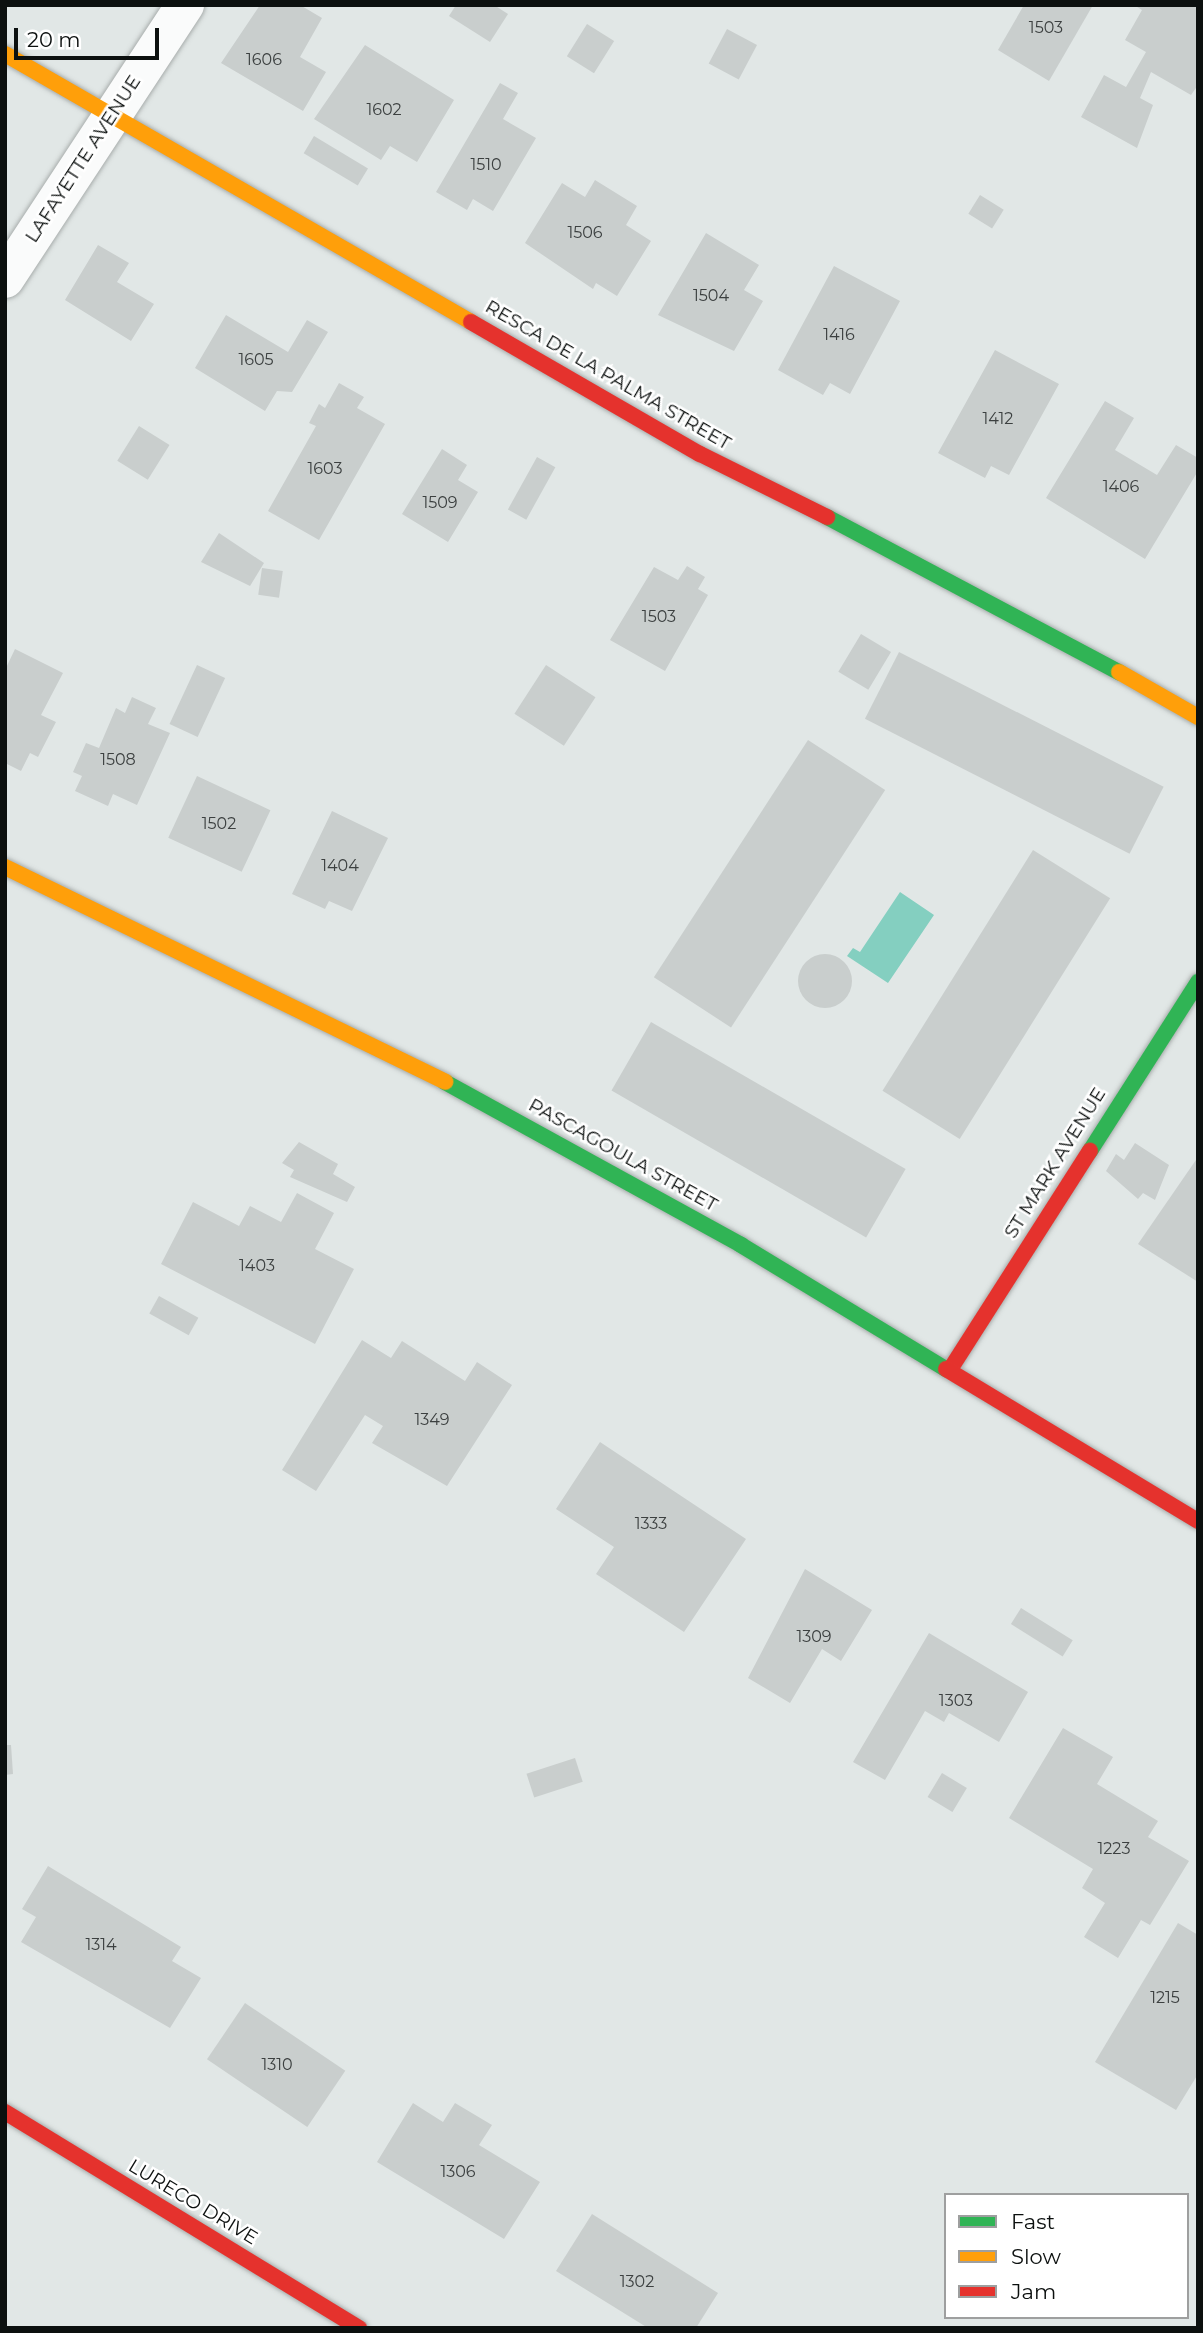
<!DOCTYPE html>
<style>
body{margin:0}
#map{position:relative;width:1203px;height:2333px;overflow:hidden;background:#e1e7e6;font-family:Montserrat,sans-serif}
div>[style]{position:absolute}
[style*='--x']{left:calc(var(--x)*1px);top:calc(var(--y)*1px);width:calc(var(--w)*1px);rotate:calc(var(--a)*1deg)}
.water>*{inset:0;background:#84cfc0}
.building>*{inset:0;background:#c9cecd;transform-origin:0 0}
.round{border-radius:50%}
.roads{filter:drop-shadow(0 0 2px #a8adac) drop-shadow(0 0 2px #a8adac)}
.street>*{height:38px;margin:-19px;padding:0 19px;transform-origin:19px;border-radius:19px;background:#fafbfb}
.fast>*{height:16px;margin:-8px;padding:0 8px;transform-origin:8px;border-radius:8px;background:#30b455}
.slow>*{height:16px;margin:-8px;padding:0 8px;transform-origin:8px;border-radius:8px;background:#ff9f0a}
.jam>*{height:16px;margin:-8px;padding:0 8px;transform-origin:8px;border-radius:8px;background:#e5322d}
span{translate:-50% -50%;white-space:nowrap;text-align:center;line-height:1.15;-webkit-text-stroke:5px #fff;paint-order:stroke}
.number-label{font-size:16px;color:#3c4040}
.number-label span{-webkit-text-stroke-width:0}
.street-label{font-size:19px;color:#0c100f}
.frame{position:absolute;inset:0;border:7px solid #0c100f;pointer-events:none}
.legend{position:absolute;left:944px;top:2193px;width:245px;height:126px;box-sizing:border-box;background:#fff;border:2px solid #9e9f9f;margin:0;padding:9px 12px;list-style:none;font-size:21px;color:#0c100f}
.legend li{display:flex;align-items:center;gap:14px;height:35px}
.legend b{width:35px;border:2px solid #9e9f9f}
.scale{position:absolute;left:14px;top:28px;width:145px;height:32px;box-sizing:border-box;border:4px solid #0c100f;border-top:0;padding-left:9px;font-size:21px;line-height:24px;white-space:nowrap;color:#0c100f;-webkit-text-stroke:5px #fff;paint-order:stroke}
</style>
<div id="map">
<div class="water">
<div style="clip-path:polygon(900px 892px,934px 915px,888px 983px,847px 956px,853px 948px,860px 952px)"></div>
</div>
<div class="building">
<div style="clip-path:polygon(260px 5px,300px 5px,322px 18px,300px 57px,326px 72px,303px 111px,221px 63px)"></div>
<div style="clip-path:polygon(456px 5px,494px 5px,508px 14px,490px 42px,449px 16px)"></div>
<div style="clip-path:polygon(1024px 5px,1093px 5px,1049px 81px,998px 50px)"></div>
<div style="clip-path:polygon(1134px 5px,1198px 5px,1198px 85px,1191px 95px,1151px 72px,1140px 98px,1153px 105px,1137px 148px,1081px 117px,1104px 75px,1126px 87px,1146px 52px,1125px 40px,1142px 10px)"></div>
<div style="left:587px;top:24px;width:32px;height:38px;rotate:32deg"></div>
<div style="left:727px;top:29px;width:34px;height:39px;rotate:28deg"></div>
<div style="clip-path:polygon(365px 45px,454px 100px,417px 162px,390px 146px,381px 160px,314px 119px)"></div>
<div style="clip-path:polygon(500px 83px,518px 93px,503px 119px,536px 138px,493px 211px,473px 199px,467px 210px,436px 192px)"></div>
<div style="left:314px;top:136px;width:63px;height:20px;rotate:31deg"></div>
<div style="clip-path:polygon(595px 180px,637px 206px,626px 225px,651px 241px,617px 296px,596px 283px,593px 289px,525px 243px,562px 183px,585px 197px)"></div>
<div style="left:980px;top:195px;width:28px;height:22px;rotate:32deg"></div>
<div style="clip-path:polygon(706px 233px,759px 265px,744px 290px,763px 301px,734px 351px,658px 315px)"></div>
<div style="clip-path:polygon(98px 245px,129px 263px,117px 282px,154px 304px,131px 341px,65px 300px)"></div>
<div style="clip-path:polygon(834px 266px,900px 301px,850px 394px,830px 383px,823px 395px,778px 370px)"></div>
<div style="clip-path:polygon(226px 315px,288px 352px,307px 320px,328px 332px,292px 392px,277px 391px,265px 411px,195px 368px)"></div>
<div style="clip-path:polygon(995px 350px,1059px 384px,1009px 475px,991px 466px,985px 478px,938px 453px)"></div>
<div style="clip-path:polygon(339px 383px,364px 397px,357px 408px,385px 424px,319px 540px,268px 511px,316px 426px,309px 423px,319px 404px,325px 408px)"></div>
<div style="clip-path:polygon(1105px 401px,1134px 418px,1115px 450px,1157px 475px,1176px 445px,1198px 458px,1198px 471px,1145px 559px,1046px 498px)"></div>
<div style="left:139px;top:426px;width:36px;height:41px;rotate:32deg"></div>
<div style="clip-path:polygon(442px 449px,467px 465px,458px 480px,478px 492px,448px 542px,402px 514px)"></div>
<div style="left:537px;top:457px;width:21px;height:60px;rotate:29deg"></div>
<div style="clip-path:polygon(219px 533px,264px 563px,250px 586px,201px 562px)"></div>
<div style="clip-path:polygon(687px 566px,705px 577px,698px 589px,708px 595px,665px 671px,610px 640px,654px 567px,678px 580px)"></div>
<div style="left:262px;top:568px;width:21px;height:27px;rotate:8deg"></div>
<div style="left:861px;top:634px;width:35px;height:44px;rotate:31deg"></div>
<div style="clip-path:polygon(15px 649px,63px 673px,41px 715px,56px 722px,38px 757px,30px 753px,21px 771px,5px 763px,5px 670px)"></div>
<div style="left:899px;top:652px;width:297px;height:75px;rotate:27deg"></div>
<div style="left:197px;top:665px;width:31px;height:65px;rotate:25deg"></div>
<div style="left:546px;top:665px;width:59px;height:58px;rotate:33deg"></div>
<div style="clip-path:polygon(132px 697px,156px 708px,148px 724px,170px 733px,137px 805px,113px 794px,108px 806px,75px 791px,82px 776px,73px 772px,86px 743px,99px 748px,116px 708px,125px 713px)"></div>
<div style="left:808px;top:740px;width:92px;height:283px;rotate:33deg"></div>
<div style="left:197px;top:776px;width:81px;height:68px;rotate:25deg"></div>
<div style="clip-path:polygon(332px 811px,388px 838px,352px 911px,329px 901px,325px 909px,292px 894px)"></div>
<div style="left:1033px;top:850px;width:91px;height:284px;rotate:32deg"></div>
<div class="round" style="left:798px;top:954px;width:54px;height:54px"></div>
<div style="left:651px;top:1022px;width:294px;height:79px;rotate:30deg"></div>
<div style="clip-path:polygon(299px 1142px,338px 1164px,333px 1174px,355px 1187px,347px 1202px,290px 1177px,294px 1170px,282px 1163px)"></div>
<div style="clip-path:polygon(1135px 1143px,1169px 1165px,1155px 1200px,1143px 1193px,1138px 1199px,1106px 1171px,1116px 1154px,1124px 1160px)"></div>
<div style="clip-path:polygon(1198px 1157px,1198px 1282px,1138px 1244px)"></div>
<div style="clip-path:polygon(297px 1193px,334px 1213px,315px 1249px,354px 1269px,315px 1344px,161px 1264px,193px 1202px,239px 1226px,250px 1206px,281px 1222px)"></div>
<div style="left:159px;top:1296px;width:45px;height:20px;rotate:29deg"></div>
<div style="clip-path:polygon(362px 1340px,391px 1358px,402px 1341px,465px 1381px,477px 1362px,512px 1385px,447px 1486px,372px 1443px,383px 1426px,365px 1415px,316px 1491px,282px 1470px)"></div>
<div style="clip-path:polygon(600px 1442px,746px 1539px,684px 1632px,596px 1574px,614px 1547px,556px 1509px)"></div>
<div style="clip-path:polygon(805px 1569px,872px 1610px,841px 1661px,822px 1649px,790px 1703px,748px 1678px)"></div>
<div style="left:1021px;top:1608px;width:61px;height:19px;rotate:32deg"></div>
<div style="clip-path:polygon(929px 1633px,1028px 1692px,999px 1742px,949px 1713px,944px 1722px,925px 1711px,885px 1780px,853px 1762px)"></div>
<div style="clip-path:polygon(1063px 1728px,1113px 1757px,1097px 1784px,1158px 1821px,1148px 1837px,1189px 1861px,1150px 1925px,1141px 1920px,1118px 1958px,1084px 1937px,1105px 1903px,1082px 1888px,1093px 1869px,1009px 1818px)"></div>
<div style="clip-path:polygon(5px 1745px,11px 1745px,13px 1774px,5px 1775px)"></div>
<div style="left:575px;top:1758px;width:25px;height:51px;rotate:72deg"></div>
<div style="left:942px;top:1773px;width:29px;height:28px;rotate:31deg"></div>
<div style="clip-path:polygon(48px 1866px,181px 1947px,172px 1961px,201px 1978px,170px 2028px,21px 1942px,36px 1917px,22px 1909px)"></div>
<div style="clip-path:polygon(1178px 1923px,1198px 1935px,1198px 2074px,1176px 2110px,1095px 2062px)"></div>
<div style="left:245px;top:2003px;width:121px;height:68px;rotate:34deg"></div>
<div style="clip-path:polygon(413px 2103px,443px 2122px,455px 2103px,492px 2125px,479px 2145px,540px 2182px,504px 2239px,377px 2162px)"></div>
<div style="clip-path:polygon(592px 2214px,718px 2293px,696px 2328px,648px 2328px,556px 2271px)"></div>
</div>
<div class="roads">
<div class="street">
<div style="--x:5;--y:279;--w:328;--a:-56.7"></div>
</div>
<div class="fast">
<div style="--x:827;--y:517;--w:331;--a:28"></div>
<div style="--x:445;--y:1082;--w:338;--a:28.8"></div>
<div style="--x:741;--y:1245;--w:240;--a:31.2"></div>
<div style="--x:1090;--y:1151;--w:201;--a:-57.4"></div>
</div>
<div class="slow">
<div style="--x:5;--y:54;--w:538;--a:29.9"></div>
<div style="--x:1119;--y:672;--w:91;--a:29.7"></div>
<div style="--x:5;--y:867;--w:490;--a:26"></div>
</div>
<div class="jam">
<div style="--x:471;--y:322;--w:264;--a:30"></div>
<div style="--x:700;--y:454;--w:142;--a:26.4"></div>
<div style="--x:951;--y:1368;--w:258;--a:-57.4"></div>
<div style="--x:946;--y:1369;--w:294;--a:31.1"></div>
<div style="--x:5;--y:2112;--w:415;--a:31.4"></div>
</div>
</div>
<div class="number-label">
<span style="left:1046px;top:28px">1503</span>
<span style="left:264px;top:60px">1606</span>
<span style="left:384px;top:110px">1602</span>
<span style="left:486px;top:165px">1510</span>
<span style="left:585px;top:233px">1506</span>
<span style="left:711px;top:296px">1504</span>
<span style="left:839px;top:335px">1416</span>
<span style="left:256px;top:360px">1605</span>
<span style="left:998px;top:419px">1412</span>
<span style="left:325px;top:469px">1603</span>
<span style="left:1121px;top:487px">1406</span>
<span style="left:440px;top:503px">1509</span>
<span style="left:659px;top:617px">1503</span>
<span style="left:118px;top:760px">1508</span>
<span style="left:219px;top:824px">1502</span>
<span style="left:340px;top:866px">1404</span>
<span style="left:257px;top:1266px">1403</span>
<span style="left:432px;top:1420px">1349</span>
<span style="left:651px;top:1524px">1333</span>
<span style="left:814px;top:1637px">1309</span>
<span style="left:956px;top:1701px">1303</span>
<span style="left:1114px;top:1849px">1223</span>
<span style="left:101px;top:1945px">1314</span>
<span style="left:1165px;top:1998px">1215</span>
<span style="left:277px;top:2065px">1310</span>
<span style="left:458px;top:2172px">1306</span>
<span style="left:637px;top:2282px">1302</span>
</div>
<div class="street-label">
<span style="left:83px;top:159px;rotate:-57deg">LAFAYETTE AVENUE</span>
<span style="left:608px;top:375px;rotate:30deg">RESCA DE LA PALMA STREET</span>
<span style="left:623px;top:1155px;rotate:29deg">PASCAGOULA STREET</span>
<span style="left:1055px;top:1163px;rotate:-58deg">ST MARK AVENUE</span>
<span style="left:193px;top:2202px;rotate:31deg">LURECO DRIVE</span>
</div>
<div class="frame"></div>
<ul class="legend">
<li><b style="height:9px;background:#30b455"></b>Fast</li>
<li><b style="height:9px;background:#ff9f0a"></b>Slow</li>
<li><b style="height:9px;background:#e5322d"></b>Jam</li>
</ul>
<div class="scale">20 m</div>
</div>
